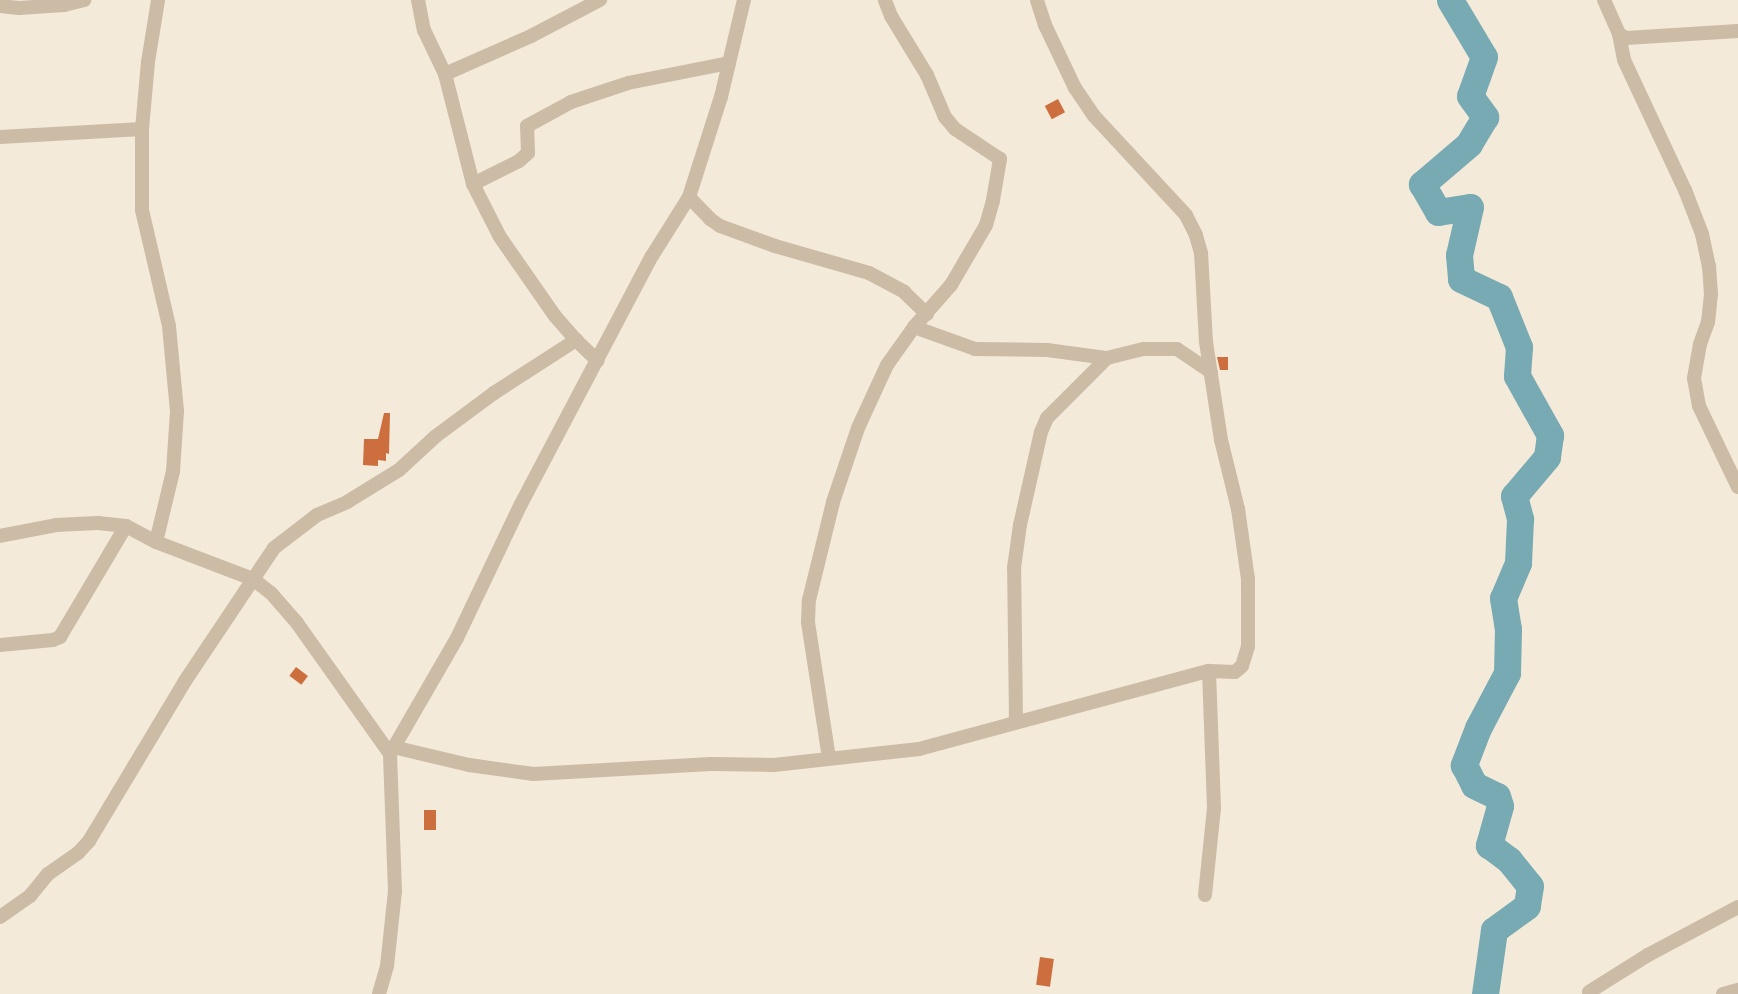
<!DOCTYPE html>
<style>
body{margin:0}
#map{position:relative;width:1738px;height:994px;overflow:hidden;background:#f3eada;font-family:"Source Sans 3",sans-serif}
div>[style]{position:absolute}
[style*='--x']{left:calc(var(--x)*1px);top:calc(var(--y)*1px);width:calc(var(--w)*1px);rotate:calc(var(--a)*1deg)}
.river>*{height:27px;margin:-13.5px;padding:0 13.5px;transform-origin:13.5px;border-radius:13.5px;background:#77aab2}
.building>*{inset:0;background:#cd6e3e;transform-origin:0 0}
.street>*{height:14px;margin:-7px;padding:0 7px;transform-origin:7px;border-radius:7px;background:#ccbba5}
span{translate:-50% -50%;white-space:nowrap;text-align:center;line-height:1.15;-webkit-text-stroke:6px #fbf3e7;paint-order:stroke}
</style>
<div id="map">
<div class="river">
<div style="--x:1450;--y:0;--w:66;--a:59.2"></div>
<div style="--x:1484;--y:57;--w:41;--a:109.7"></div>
<div style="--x:1470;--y:96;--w:26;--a:54"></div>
<div style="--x:1485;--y:117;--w:31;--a:121"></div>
<div style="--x:1469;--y:144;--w:62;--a:139.6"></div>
<div style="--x:1422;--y:184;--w:32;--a:60"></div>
<div style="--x:1438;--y:212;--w:32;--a:-9"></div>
<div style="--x:1470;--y:207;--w:49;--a:102.9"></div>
<div style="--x:1459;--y:255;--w:24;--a:85"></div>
<div style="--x:1461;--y:279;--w:42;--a:25.3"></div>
<div style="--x:1499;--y:297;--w:54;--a:68.2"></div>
<div style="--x:1519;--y:347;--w:29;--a:94"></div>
<div style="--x:1517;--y:376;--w:68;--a:60.8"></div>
<div style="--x:1550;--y:435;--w:22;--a:98"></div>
<div style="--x:1547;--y:457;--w:51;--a:130.2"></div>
<div style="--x:1514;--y:496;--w:24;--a:75"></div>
<div style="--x:1520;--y:519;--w:44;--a:92.6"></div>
<div style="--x:1518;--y:563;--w:38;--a:113"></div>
<div style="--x:1503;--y:598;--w:31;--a:81"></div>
<div style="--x:1508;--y:629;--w:44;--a:91.3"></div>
<div style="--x:1507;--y:673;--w:62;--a:117.8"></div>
<div style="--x:1478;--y:728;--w:40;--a:111"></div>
<div style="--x:1464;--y:765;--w:22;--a:63"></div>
<div style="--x:1474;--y:785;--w:25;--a:26"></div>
<div style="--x:1497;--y:796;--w:10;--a:73"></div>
<div style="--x:1500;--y:806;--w:41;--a:105.8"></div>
<div style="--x:1489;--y:845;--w:25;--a:37"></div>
<div style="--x:1509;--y:860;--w:33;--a:51"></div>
<div style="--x:1530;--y:886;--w:20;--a:99"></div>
<div style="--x:1527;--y:906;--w:41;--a:144"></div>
<div style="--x:1494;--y:930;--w:65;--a:98"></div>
</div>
<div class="building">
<div style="left:1058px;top:99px;width:15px;height:15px;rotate:62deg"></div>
<div style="clip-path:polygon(1217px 357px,1228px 357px,1228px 370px,1220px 370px)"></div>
<div style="clip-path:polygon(384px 413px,390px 413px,389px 454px,386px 453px,386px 461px,378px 460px,378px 466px,363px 465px,364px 439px,378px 439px)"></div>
<div style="left:296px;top:667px;width:15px;height:11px;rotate:37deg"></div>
<div style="left:424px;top:810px;width:12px;height:20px"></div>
<div style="left:1040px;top:957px;width:14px;height:28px;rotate:8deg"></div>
</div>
<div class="street">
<div style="--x:418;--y:0;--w:31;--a:79"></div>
<div style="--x:424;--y:30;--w:49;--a:64.5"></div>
<div style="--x:445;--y:74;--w:114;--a:75.7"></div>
<div style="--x:473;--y:184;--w:59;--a:63"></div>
<div style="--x:500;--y:237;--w:96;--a:55.2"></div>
<div style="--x:555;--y:316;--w:32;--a:49"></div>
<div style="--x:576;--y:340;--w:30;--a:44"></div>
<div style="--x:1604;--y:0;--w:37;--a:66"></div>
<div style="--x:1619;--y:34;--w:26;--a:79"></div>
<div style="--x:1624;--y:60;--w:144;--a:64.9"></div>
<div style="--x:1685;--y:190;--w:47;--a:68.9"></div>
<div style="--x:1702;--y:234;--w:33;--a:78"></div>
<div style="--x:1709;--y:266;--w:28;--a:86"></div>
<div style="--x:1711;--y:294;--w:28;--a:96"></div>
<div style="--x:1708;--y:322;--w:23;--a:110"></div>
<div style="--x:1700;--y:344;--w:35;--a:100"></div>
<div style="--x:1694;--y:378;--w:28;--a:80"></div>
<div style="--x:1699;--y:406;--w:90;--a:64.3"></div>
<div style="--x:0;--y:6;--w:19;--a:6"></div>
<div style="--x:19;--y:8;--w:45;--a:-3.8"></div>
<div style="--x:64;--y:5;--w:21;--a:-14"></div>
<div style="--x:1619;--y:34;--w:8;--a:30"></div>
<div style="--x:1626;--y:38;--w:112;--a:-3.6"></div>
<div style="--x:445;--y:74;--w:94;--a:-23.8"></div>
<div style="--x:531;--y:36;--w:78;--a:-27.6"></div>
<div style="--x:0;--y:137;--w:142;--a:-3.2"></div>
<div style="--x:473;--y:184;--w:51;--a:-26.6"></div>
<div style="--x:519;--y:161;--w:12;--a:-42"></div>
<div style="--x:528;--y:153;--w:27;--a:-92"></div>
<div style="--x:527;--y:126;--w:50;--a:-28.6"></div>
<div style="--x:571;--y:102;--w:60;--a:-18.4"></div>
<div style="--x:628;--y:83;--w:103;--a:-11.2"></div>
<div style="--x:689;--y:197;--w:30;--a:46"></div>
<div style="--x:710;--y:219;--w:12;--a:35"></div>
<div style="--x:720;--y:226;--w:59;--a:20"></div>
<div style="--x:775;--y:246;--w:98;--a:16"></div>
<div style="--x:869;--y:273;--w:40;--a:28"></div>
<div style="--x:904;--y:292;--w:32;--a:44"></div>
<div style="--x:914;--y:327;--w:65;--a:19.8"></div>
<div style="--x:975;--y:349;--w:72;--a:0.8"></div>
<div style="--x:1047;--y:350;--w:61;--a:7.6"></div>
<div style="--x:1107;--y:358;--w:38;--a:-14"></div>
<div style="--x:1144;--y:349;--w:33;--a:0"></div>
<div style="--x:1177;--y:349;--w:41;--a:34.1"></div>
<div style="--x:0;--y:536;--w:57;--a:-11.1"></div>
<div style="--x:56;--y:525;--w:42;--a:-2.7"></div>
<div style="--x:98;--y:523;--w:28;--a:6"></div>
<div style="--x:126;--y:526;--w:34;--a:28"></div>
<div style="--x:156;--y:542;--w:104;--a:20.9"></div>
<div style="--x:253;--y:579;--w:23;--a:38"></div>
<div style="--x:271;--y:593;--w:40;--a:49"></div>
<div style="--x:297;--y:623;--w:161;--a:54.6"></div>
<div style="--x:156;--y:542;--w:73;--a:-76.5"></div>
<div style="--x:173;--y:471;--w:60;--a:-86.2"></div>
<div style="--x:177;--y:411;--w:85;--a:-95.4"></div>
<div style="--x:169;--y:326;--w:119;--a:-103.1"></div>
<div style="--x:142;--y:210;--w:81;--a:-90"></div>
<div style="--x:142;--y:129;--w:67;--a:-84.9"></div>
<div style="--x:148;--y:62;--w:63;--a:-80.8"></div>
<div style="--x:0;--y:645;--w:53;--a:-5.4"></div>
<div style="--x:53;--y:640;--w:8;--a:-23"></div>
<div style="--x:60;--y:637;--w:129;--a:-59.3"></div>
<div style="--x:1016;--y:721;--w:153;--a:-90.7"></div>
<div style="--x:1014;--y:568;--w:43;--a:-82.1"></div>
<div style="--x:1020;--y:525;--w:95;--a:-77.3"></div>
<div style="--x:1041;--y:432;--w:15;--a:-67"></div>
<div style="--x:1047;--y:418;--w:85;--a:-45"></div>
<div style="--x:393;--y:747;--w:78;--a:13.3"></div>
<div style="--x:469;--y:765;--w:65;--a:8"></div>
<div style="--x:533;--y:774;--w:178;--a:-3.2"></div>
<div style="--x:711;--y:764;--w:63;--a:0.9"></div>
<div style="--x:774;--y:765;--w:146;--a:-6.3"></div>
<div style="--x:919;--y:749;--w:300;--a:-15.1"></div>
<div style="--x:1209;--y:671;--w:26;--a:2"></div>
<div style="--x:1235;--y:672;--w:9;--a:-41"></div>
<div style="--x:1242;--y:666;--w:21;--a:-73"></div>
<div style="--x:1248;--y:646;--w:67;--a:-90"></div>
<div style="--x:1248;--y:579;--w:71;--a:-98.1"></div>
<div style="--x:1238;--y:509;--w:71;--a:-103.8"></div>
<div style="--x:1221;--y:440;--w:99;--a:-98.7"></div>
<div style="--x:1206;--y:342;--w:89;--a:-93.2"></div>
<div style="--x:1201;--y:253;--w:19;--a:-106"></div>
<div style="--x:1196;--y:235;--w:22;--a:-117"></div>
<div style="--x:1186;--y:215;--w:135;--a:-132.9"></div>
<div style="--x:1094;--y:116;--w:34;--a:-124"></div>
<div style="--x:1075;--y:88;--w:70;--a:-115.5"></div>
<div style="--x:1045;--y:25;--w:26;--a:-108"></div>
<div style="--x:829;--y:758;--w:137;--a:-98.8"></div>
<div style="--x:808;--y:623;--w:23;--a:-88"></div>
<div style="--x:809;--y:600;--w:101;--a:-76.2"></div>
<div style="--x:833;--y:502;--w:78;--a:-71.3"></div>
<div style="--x:858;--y:428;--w:69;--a:-65.3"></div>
<div style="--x:887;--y:365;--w:47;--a:-54.6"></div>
<div style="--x:914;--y:327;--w:56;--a:-48.6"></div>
<div style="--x:951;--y:285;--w:69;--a:-59.7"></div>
<div style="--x:986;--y:225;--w:26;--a:-74"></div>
<div style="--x:993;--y:200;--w:42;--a:-80.3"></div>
<div style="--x:1000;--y:159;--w:54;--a:-146.3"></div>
<div style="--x:955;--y:129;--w:16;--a:-130"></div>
<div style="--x:945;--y:117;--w:46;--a:-113.2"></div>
<div style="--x:927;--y:75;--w:69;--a:-121.4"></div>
<div style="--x:891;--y:16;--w:17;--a:-111"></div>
<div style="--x:1205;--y:895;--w:87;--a:-84.1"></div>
<div style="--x:1214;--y:808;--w:137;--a:-92.1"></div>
<div style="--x:0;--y:917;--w:37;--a:-35"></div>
<div style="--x:30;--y:896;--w:28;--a:-51"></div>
<div style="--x:48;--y:874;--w:37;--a:-35"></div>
<div style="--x:78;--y:853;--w:16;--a:-47"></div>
<div style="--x:89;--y:841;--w:187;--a:-59"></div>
<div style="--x:185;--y:681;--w:160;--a:-56.2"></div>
<div style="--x:274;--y:548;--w:54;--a:-37.5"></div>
<div style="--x:317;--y:515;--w:33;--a:-23"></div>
<div style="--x:347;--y:502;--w:61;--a:-31.6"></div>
<div style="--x:399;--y:470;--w:50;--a:-42.6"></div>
<div style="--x:436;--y:436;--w:72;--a:-36.6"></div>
<div style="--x:494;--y:393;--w:98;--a:-32.9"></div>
<div style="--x:1589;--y:992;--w:70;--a:-32.1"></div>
<div style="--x:1648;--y:955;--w:102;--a:-28.1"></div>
<div style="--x:379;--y:994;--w:29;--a:-74"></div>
<div style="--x:387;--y:966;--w:75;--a:-83.9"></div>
<div style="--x:395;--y:891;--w:137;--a:-92.1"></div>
<div style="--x:390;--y:754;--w:134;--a:-60"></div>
<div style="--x:457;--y:638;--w:148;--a:-64.5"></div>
<div style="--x:521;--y:504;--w:280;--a:-62.2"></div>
<div style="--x:652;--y:256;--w:70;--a:-57.9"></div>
<div style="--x:689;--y:197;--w:105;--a:-72.3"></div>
<div style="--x:721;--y:97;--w:100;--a:-76.7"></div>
<div style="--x:1723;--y:994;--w:16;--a:-15"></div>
</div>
</div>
